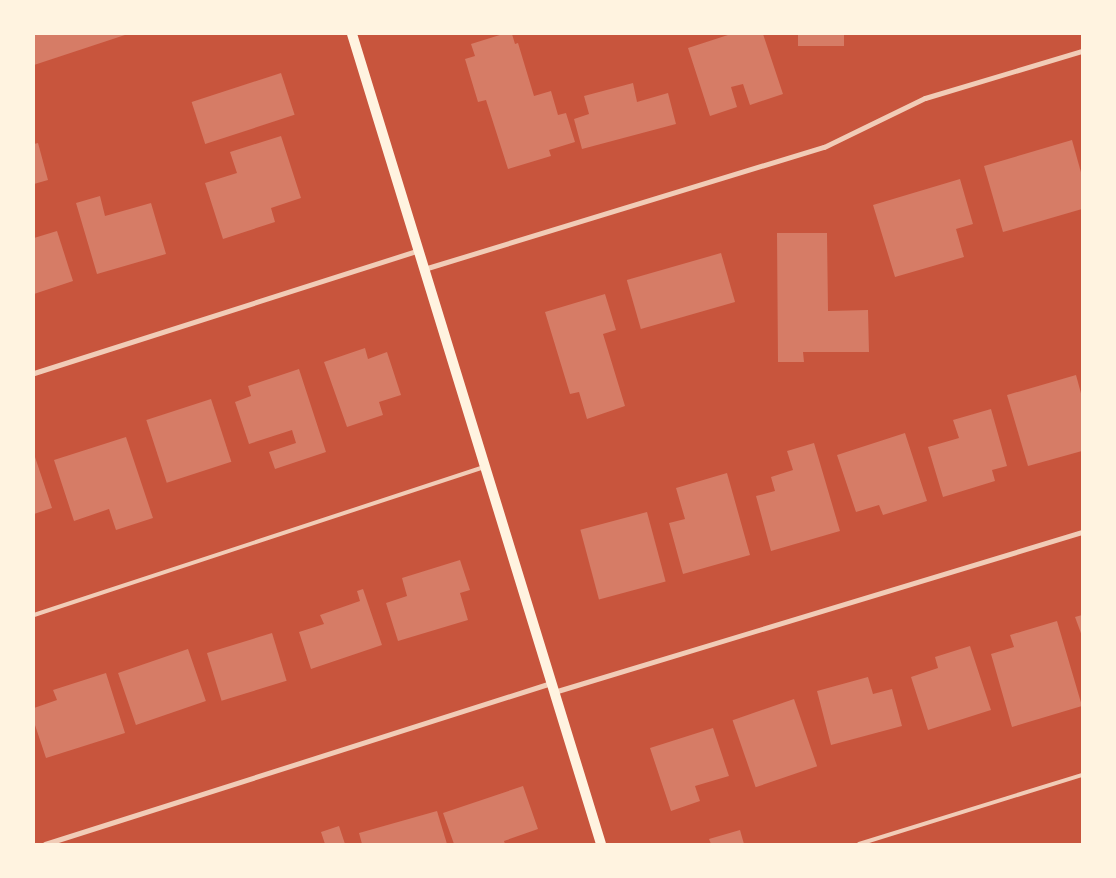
<!DOCTYPE html>
<style>
body{margin:0}
#map{position:relative;width:1116px;height:878px;overflow:hidden;background:#c8553d;font-family:"Work Sans",sans-serif}
div>[style]{position:absolute}
[style*='--x']{left:calc(var(--x)*1px);top:calc(var(--y)*1px);width:calc(var(--w)*1px);rotate:calc(var(--a)*1deg)}
.building>*{inset:0;background:#d67c66;transform-origin:0 0}
.service>*{height:4px;margin:-2px;padding:0 2px;transform-origin:2px;border-radius:2px;background:#f1ccb7}
.minor>*{height:5px;margin:-2.5px;padding:0 2.5px;transform-origin:2.5px;border-radius:2.5px;background:#f1ccb7}
.secondary>*{height:10px;margin:-5px;padding:0 5px;transform-origin:5px;border-radius:5px;background:#fff3e0}
span{translate:-50% -50%;white-space:nowrap;text-align:center;line-height:1.15;-webkit-text-stroke:4px #fff3e0;paint-order:stroke}
.frame{position:absolute;inset:0;border:35px solid #fff3e0;pointer-events:none}
</style>
<div id="map">
<div class="building">
<div style="clip-path:polygon(34px 34px,128px 34px,34px 65px)"></div>
<div style="clip-path:polygon(503px 34px,512px 34px,515px 44px,518px 43px,534px 96px,551px 91px,558px 115px,566px 113px,575px 142px,549px 150px,551px 156px,508px 169px,486px 100px,478px 102px,465px 59px,475px 56px,471px 44px)"></div>
<div style="clip-path:polygon(731px 34px,763px 34px,783px 94px,750px 105px,743px 84px,731px 87px,737px 107px,710px 116px,688px 48px)"></div>
<div style="left:798px;top:34px;width:46px;height:12px"></div>
<div style="left:281px;top:73px;width:44px;height:94px;rotate:72deg"></div>
<div style="clip-path:polygon(633px 83px,637px 102px,668px 93px,676px 124px,582px 149px,574px 119px,589px 114px,584px 96px)"></div>
<div style="clip-path:polygon(281px 136px,301px 198px,271px 208px,275px 222px,223px 239px,205px 183px,237px 173px,230px 152px)"></div>
<div style="clip-path:polygon(1072px 140px,1082px 176px,1082px 209px,1003px 232px,984px 166px)"></div>
<div style="clip-path:polygon(38px 143px,48px 180px,34px 184px,34px 144px)"></div>
<div style="clip-path:polygon(960px 179px,973px 224px,956px 229px,964px 257px,895px 277px,873px 205px)"></div>
<div style="clip-path:polygon(100px 196px,105px 216px,151px 203px,166px 254px,97px 274px,76px 203px)"></div>
<div style="clip-path:polygon(57px 231px,73px 281px,34px 294px,34px 238px)"></div>
<div style="clip-path:polygon(777px 233px,827px 233px,828px 311px,868px 310px,869px 352px,803px 352px,804px 362px,778px 362px)"></div>
<div style="left:721px;top:253px;width:51px;height:98px;rotate:74deg"></div>
<div style="clip-path:polygon(605px 294px,616px 330px,603px 334px,625px 406px,587px 419px,579px 392px,570px 394px,545px 312px)"></div>
<div style="clip-path:polygon(365px 348px,368px 359px,387px 352px,401px 395px,379px 402px,383px 415px,347px 427px,324px 362px)"></div>
<div style="clip-path:polygon(299px 369px,326px 452px,275px 469px,269px 452px,296px 443px,292px 430px,249px 444px,235px 402px,251px 396px,248px 386px)"></div>
<div style="clip-path:polygon(1076px 375px,1082px 397px,1082px 451px,1028px 466px,1007px 395px)"></div>
<div style="left:211px;top:399px;width:66px;height:68px;rotate:72deg"></div>
<div style="clip-path:polygon(991px 409px,1007px 466px,992px 470px,995px 481px,943px 497px,928px 447px,959px 438px,953px 420px)"></div>
<div style="clip-path:polygon(905px 433px,927px 501px,883px 515px,879px 505px,856px 512px,837px 455px)"></div>
<div style="clip-path:polygon(126px 437px,153px 518px,116px 530px,109px 509px,74px 521px,54px 460px)"></div>
<div style="clip-path:polygon(814px 443px,840px 531px,771px 551px,756px 496px,775px 491px,771px 477px,793px 470px,787px 451px)"></div>
<div style="clip-path:polygon(34px 454px,52px 508px,34px 514px)"></div>
<div style="clip-path:polygon(727px 473px,750px 555px,683px 574px,669px 523px,685px 519px,676px 488px)"></div>
<div style="left:647px;top:512px;width:72px;height:69px;rotate:75deg"></div>
<div style="clip-path:polygon(460px 560px,470px 590px,460px 593px,468px 620px,398px 641px,386px 603px,407px 596px,402px 578px)"></div>
<div style="clip-path:polygon(363px 589px,382px 645px,311px 669px,299px 632px,324px 624px,320px 615px,360px 601px,357px 591px)"></div>
<div style="clip-path:polygon(1082px 615px,1082px 636px,1075px 617px)"></div>
<div style="clip-path:polygon(1057px 621px,1082px 706px,1012px 727px,991px 654px,1014px 647px,1010px 635px)"></div>
<div style="left:272px;top:633px;width:50px;height:68px;rotate:73deg"></div>
<div style="clip-path:polygon(970px 646px,991px 710px,928px 730px,911px 677px,938px 668px,935px 657px)"></div>
<div style="left:188px;top:649px;width:55px;height:74px;rotate:71deg"></div>
<div style="clip-path:polygon(106px 673px,125px 733px,46px 758px,34px 722px,34px 708px,57px 700px,53px 690px)"></div>
<div style="clip-path:polygon(868px 677px,873px 694px,892px 689px,902px 726px,831px 745px,817px 691px)"></div>
<div style="left:794px;top:699px;width:71px;height:65px;rotate:71deg"></div>
<div style="clip-path:polygon(713px 728px,729px 776px,695px 786px,700px 801px,671px 811px,650px 748px)"></div>
<div style="clip-path:polygon(523px 786px,538px 829px,504px 841px,505px 844px,454px 844px,443px 813px)"></div>
<div style="clip-path:polygon(437px 811px,447px 844px,362px 844px,359px 833px)"></div>
<div style="clip-path:polygon(339px 826px,345px 844px,325px 844px,321px 832px)"></div>
<div style="clip-path:polygon(740px 830px,744px 844px,711px 844px,709px 839px)"></div>
</div>
<div class="service">
<div style="--x:34;--y:615;--w:473;--a:-18.2"></div>
<div style="--x:859;--y:844;--w:233;--a:-17.2"></div>
</div>
<div class="minor">
<div style="--x:424;--y:269;--w:418;--a:-17"></div>
<div style="--x:824;--y:147;--w:112;--a:-25.9"></div>
<div style="--x:925;--y:98;--w:164;--a:-16.7"></div>
<div style="--x:34;--y:373;--w:404;--a:-17.7"></div>
<div style="--x:554;--y:692;--w:552;--a:-16.86"></div>
<div style="--x:45;--y:844;--w:531;--a:-17.65"></div>
</div>
<div class="secondary">
<div style="--x:352;--y:34;--w:847;--a:72.91"></div>
</div>
<div class="frame"></div>
</div>
